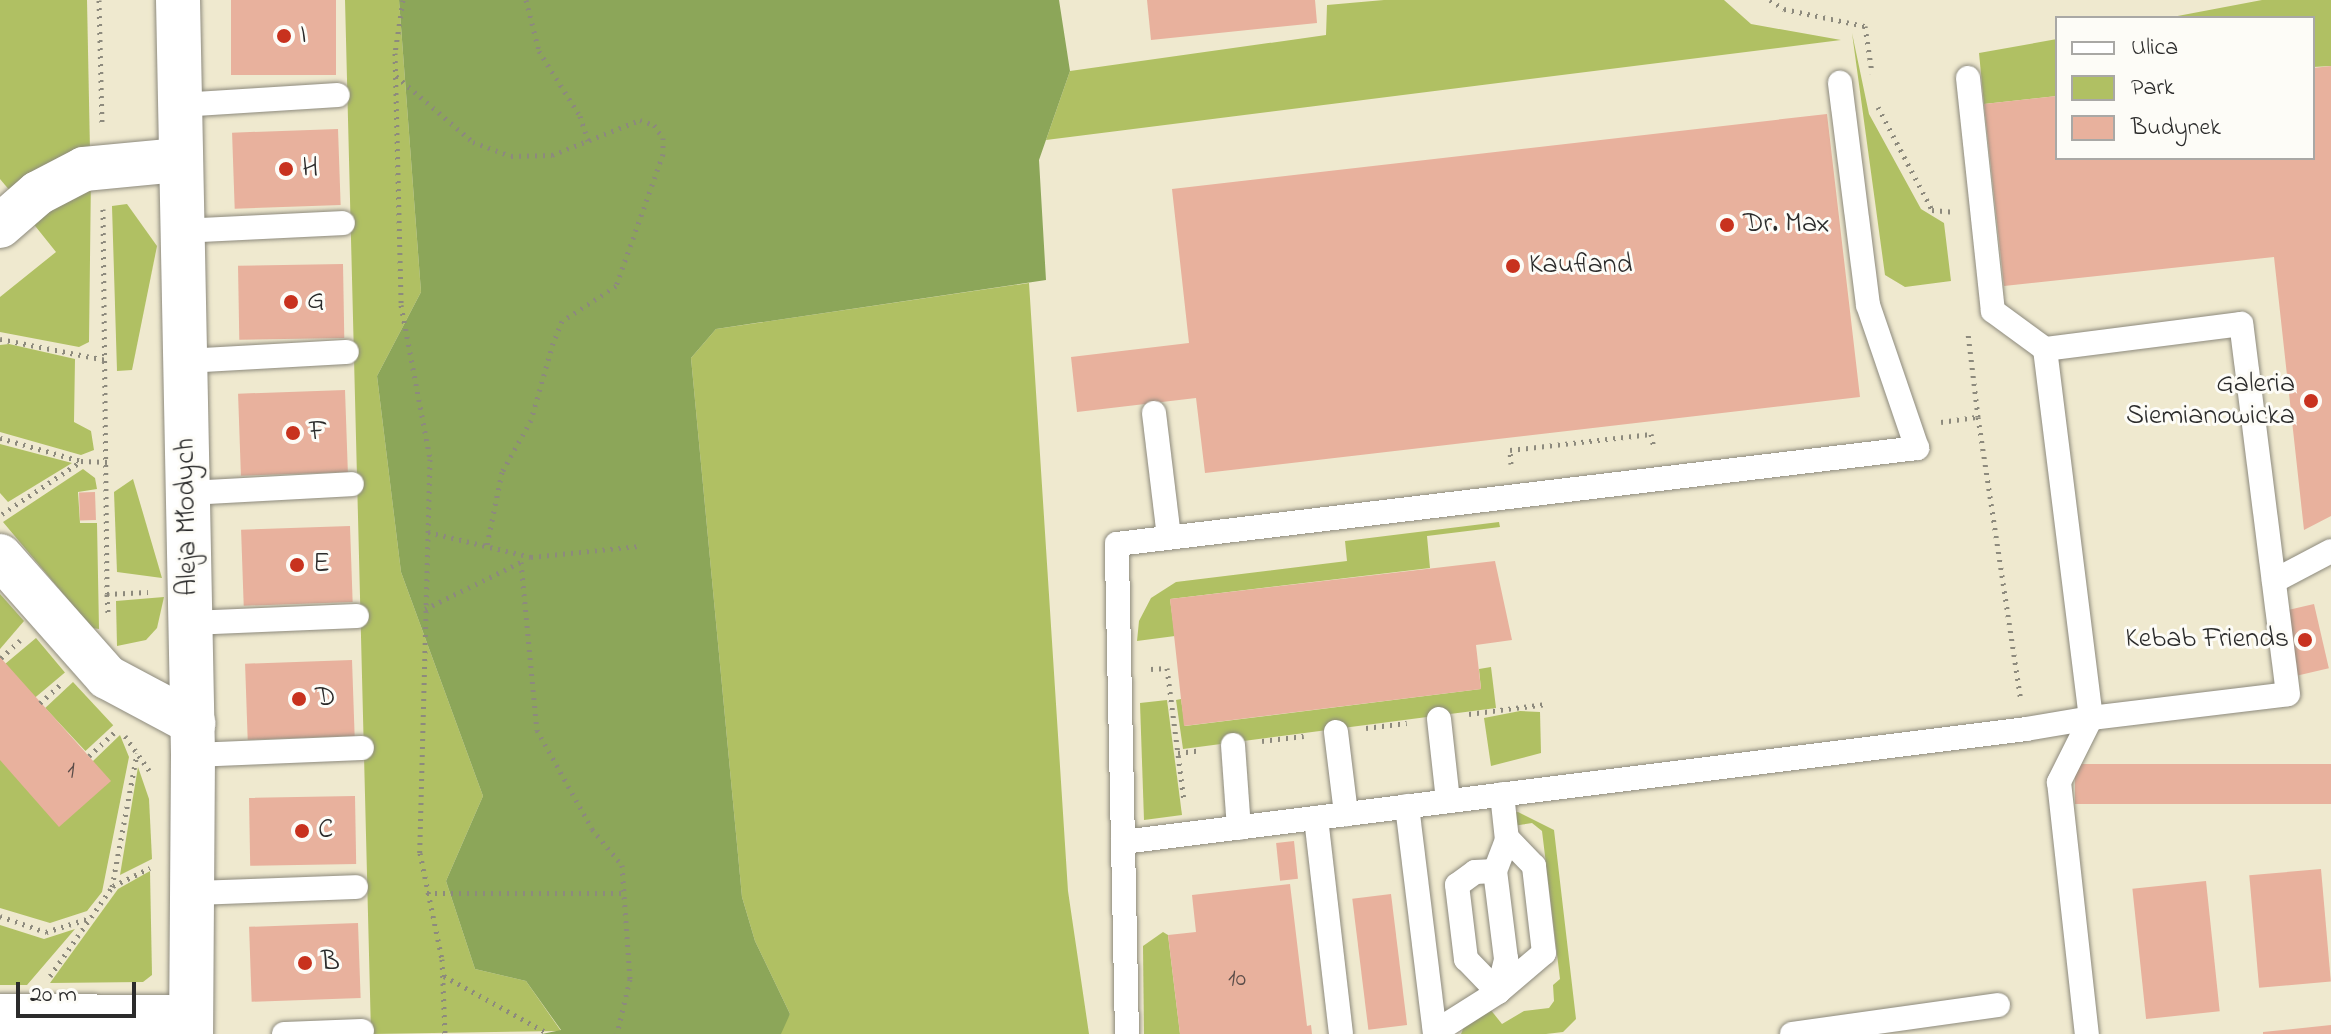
<!DOCTYPE html>
<meta charset="utf-8">
<style>
body{margin:0}
#map{position:relative;width:2331px;height:1034px;overflow:hidden;background:#efe9cf;font-family:"Indie Flower",sans-serif}
div>[style]{position:absolute}
[style*='--x']{left:calc(var(--x)*1px);top:calc(var(--y)*1px);width:calc(var(--w)*1px);rotate:calc(var(--a)*1deg)}
.green>*{inset:0;background:#b0c063;transform-origin:0 0}
.forest>*{inset:0;background:#8ca659}
.building>*{inset:0;background:#e8b19d;transform-origin:0 0}
.path>*{height:5px;margin-top:-2.5px;transform-origin:0;background:repeating-linear-gradient(90deg,#8d8a7d 0 2px,transparent 0 8px)}
.roads{filter:drop-shadow(0 0 2px #8d8a7d) drop-shadow(0 0 2px #8d8a7d)}
.service>*{height:24px;margin:-12px;padding:0 12px;transform-origin:12px;border-radius:12px;background:#fff}
.minor>*{height:44px;margin:-22px;padding:0 22px;transform-origin:22px;border-radius:22px;background:#fff}
.dots>*{width:22px;height:22px;translate:-50% -50%;box-sizing:border-box;border:4px solid #fdfcf7;border-radius:50%}
span{translate:-50% -50%;white-space:nowrap;text-align:center;line-height:1.15;-webkit-text-stroke:6px #fdfcf7;paint-order:stroke}
.number-label{font-size:24px;color:#5a4c48}
.number-label span{-webkit-text-stroke-width:0}
.poi-label{font-size:28px;color:#2b2b2b}
.left{translate:0 -50%;text-align:left}
.right{translate:-100% -50%;text-align:right}
.street-label{font-size:28px;color:#2b2b2b}
.legend{position:absolute;left:2055px;top:16px;width:260px;height:144px;box-sizing:border-box;background:#fdfcf7;border:2px solid #a9a8a5;margin:0;padding:10px 14px;list-style:none;font-size:24px;color:#2b2b2b}
.legend li{display:flex;align-items:center;gap:16px;height:40px}
.legend b{width:40px;border:2px solid #a9a8a5}
.scale{position:absolute;left:16px;top:982px;width:120px;height:36px;box-sizing:border-box;border:4px solid #2b2b2b;border-top:0;padding-left:10px;font-size:24px;line-height:28px;white-space:nowrap;color:#2b2b2b;-webkit-text-stroke:6px #fdfcf7;paint-order:stroke}
</style>
<div id="map">
<div class="green">
<div style="clip-path:polygon(0 0,87px 0,90px 152px,16px 198px,0 179px)"></div>
<div style="clip-path:polygon(345px 0,399px 0,421px 292px,377px 376px,401px 572px,483px 796px,446px 881px,475px 969px,526px 981px,561px 1031px,371px 1034px)"></div>
<div style="clip-path:polygon(1384px 0,1724px 0,1751px 24px,1841px 40px,1046px 140px,1070px 71px,1326px 35px,1327px 5px)"></div>
<div style="clip-path:polygon(2262px 0,2331px 0,2331px 66px,2313px 67px,2313px 18px,2167px 18px)"></div>
<div style="clip-path:polygon(1852px 33px,1869px 114px,1921px 209px,1944px 223px,1951px 281px,1905px 287px,1885px 275px)"></div>
<div style="clip-path:polygon(2057px 39px,2057px 96px,1984px 104px,1979px 53px)"></div>
<div style="clip-path:polygon(91px 176px,89px 342px,79px 347px,0 332px,0 297px,56px 252px,32px 222px)"></div>
<div style="clip-path:polygon(127px 204px,157px 246px,132px 370px,117px 371px,112px 206px)"></div>
<div style="clip-path:polygon(1029px 283px,1068px 891px,1089px 1034px,777px 1034px,790px 1014px,755px 941px,742px 897px,691px 358px,716px 329px)"></div>
<div style="clip-path:polygon(9px 344px,75px 359px,74px 422px,91px 431px,94px 450px,81px 455px,0 432px,0 345px)"></div>
<div style="clip-path:polygon(0 444px,72px 463px,8px 502px,0 493px)"></div>
<div style="clip-path:polygon(83px 469px,95px 478px,97px 489px,78px 492px,80px 523px,97px 523px,99px 629px,92px 628px,3px 522px)"></div>
<div style="clip-path:polygon(133px 479px,162px 578px,117px 572px,114px 492px)"></div>
<div style="clip-path:polygon(1499px 522px,1500px 527px,1427px 536px,1430px 568px,1170px 599px,1175px 636px,1137px 641px,1139px 621px,1151px 598px,1176px 582px,1347px 561px,1345px 541px)"></div>
<div style="clip-path:polygon(0 594px,24px 621px,0 649px)"></div>
<div style="clip-path:polygon(164px 597px,157px 628px,146px 640px,117px 646px,116px 601px)"></div>
<div style="left:36px;top:638px;width:45px;height:40px;rotate:50deg"></div>
<div style="clip-path:polygon(1491px 667px,1496px 708px,1183px 749px,1176px 700px,1181px 699px,1185px 726px,1481px 689px,1479px 669px)"></div>
<div style="left:73px;top:682px;width:59px;height:38px;rotate:47deg"></div>
<div style="clip-path:polygon(1167px 700px,1182px 815px,1144px 820px,1140px 703px)"></div>
<div style="clip-path:polygon(1520px 711px,1540px 712px,1541px 753px,1491px 766px,1484px 718px)"></div>
<div style="clip-path:polygon(120px 735px,129px 757px,102px 892px,87px 911px,50px 923px,0 908px,0 760px,93px 761px)"></div>
<div style="clip-path:polygon(138px 767px,149px 799px,152px 859px,120px 875px)"></div>
<div style="clip-path:polygon(1518px 812px,1554px 830px,1576px 1019px,1563px 1032px,1546px 1034px,1461px 1034px,1466px 1022px,1490px 1009px,1502px 1024px,1524px 1011px,1549px 1008px,1554px 1001px,1553px 985px,1560px 979px,1542px 831px,1532px 823px,1513px 826px,1508px 813px)"></div>
<div style="clip-path:polygon(150px 871px,152px 975px,143px 982px,50px 983px,118px 889px)"></div>
<div style="clip-path:polygon(0 925px,44px 939px,75px 929px,27px 985px,0 985px)"></div>
<div style="clip-path:polygon(1163px 932px,1168px 935px,1180px 1034px,1144px 1034px,1143px 946px)"></div>
</div>
<div class="forest">
<div style="clip-path:polygon(399px 0,1059px 0,1070px 71px,1039px 160px,1046px 280px,716px 329px,691px 358px,742px 897px,755px 941px,790px 1014px,781px 1034px,542px 1034px,561px 1030px,526px 981px,475px 969px,446px 881px,483px 796px,401px 572px,377px 376px,421px 292px)"></div>
</div>
<div class="building">
<div style="left:231px;top:0;width:105px;height:75px"></div>
<div style="clip-path:polygon(1147px 0,1315px 0,1317px 23px,1151px 40px)"></div>
<div style="clip-path:polygon(2331px 66px,2331px 516px,2304px 530px,2274px 257px,2004px 286px,1984px 104px,2057px 96px,2057px 158px,2313px 158px,2313px 68px)"></div>
<div style="clip-path:polygon(1827px 114px,1860px 397px,1205px 473px,1196px 398px,1077px 412px,1071px 357px,1189px 343px,1172px 189px)"></div>
<div style="left:338px;top:129px;width:76px;height:106px;rotate:88deg"></div>
<div style="left:343px;top:264px;width:74px;height:105px;rotate:89deg"></div>
<div style="left:345px;top:390px;width:82px;height:107px;rotate:88deg"></div>
<div style="left:95px;top:492px;width:28px;height:16px;rotate:88deg"></div>
<div style="left:350px;top:526px;width:76px;height:109px;rotate:88deg"></div>
<div style="clip-path:polygon(1495px 561px,1512px 640px,1476px 645px,1481px 689px,1184px 726px,1170px 599px)"></div>
<div style="left:2314px;top:604px;width:66px;height:33px;rotate:77deg"></div>
<div style="clip-path:polygon(0 657px,111px 781px,59px 827px,0 760px)"></div>
<div style="left:352px;top:660px;width:76px;height:107px;rotate:88deg"></div>
<div style="left:2331px;top:764px;width:40px;height:256px;rotate:90deg"></div>
<div style="left:355px;top:796px;width:68px;height:106px;rotate:89deg"></div>
<div style="left:1294px;top:841px;width:38px;height:18px;rotate:84deg"></div>
<div style="left:2321px;top:869px;width:113px;height:72px;rotate:85deg"></div>
<div style="left:2206px;top:881px;width:131px;height:74px;rotate:84deg"></div>
<div style="clip-path:polygon(1290px 884px,1307px 1026px,1311px 1025px,1312px 1034px,1180px 1034px,1168px 935px,1196px 932px,1192px 895px)"></div>
<div style="left:1391px;top:894px;width:132px;height:39px;rotate:83deg"></div>
<div style="left:358px;top:923px;width:75px;height:109px;rotate:88deg"></div>
<div style="clip-path:polygon(2331px 1025px,2331px 1034px,2263px 1034px,2263px 1032px)"></div>
</div>
<div class="path">
<div style="--x:99;--y:0;--w:127;--a:88.6"></div>
<div style="--x:403;--y:0;--w:54;--a:98.6"></div>
<div style="--x:395;--y:53;--w:252;--a:88.6"></div>
<div style="--x:401;--y:305;--w:157;--a:79.3"></div>
<div style="--x:430;--y:459;--w:394;--a:91.5"></div>
<div style="--x:420;--y:853;--w:108;--a:78.3"></div>
<div style="--x:442;--y:959;--w:75;--a:87.7"></div>
<div style="--x:526;--y:0;--w:53;--a:75.7"></div>
<div style="--x:539;--y:51;--w:77;--a:57.8"></div>
<div style="--x:580;--y:116;--w:28;--a:72"></div>
<div style="--x:1770;--y:0;--w:17;--a:33"></div>
<div style="--x:1784;--y:9;--w:83;--a:11.9"></div>
<div style="--x:1865;--y:26;--w:48;--a:81.5"></div>
<div style="--x:396;--y:76;--w:101;--a:40.6"></div>
<div style="--x:473;--y:142;--w:40;--a:20.2"></div>
<div style="--x:511;--y:156;--w:41;--a:-1.4"></div>
<div style="--x:552;--y:155;--w:95;--a:-21.7"></div>
<div style="--x:640;--y:120;--w:15;--a:20"></div>
<div style="--x:654;--y:125;--w:16;--a:55"></div>
<div style="--x:663;--y:138;--w:16;--a:90"></div>
<div style="--x:663;--y:154;--w:140;--a:109.6"></div>
<div style="--x:616;--y:286;--w:64;--a:147.1"></div>
<div style="--x:562;--y:321;--w:24;--a:112"></div>
<div style="--x:553;--y:343;--w:80;--a:105.9"></div>
<div style="--x:531;--y:420;--w:60;--a:119.1"></div>
<div style="--x:502;--y:472;--w:75;--a:101.6"></div>
<div style="--x:1878;--y:107;--w:116;--a:62.3"></div>
<div style="--x:1932;--y:210;--w:21;--a:5"></div>
<div style="--x:103;--y:209;--w:385;--a:89.4"></div>
<div style="--x:107;--y:594;--w:41;--a:-2.8"></div>
<div style="--x:0;--y:339;--w:108;--a:11.2"></div>
<div style="--x:1978;--y:417;--w:286;--a:81.4"></div>
<div style="--x:1941;--y:422;--w:37;--a:-8"></div>
<div style="--x:1978;--y:417;--w:85;--a:-96.8"></div>
<div style="--x:0;--y:438;--w:84;--a:15.9"></div>
<div style="--x:81;--y:461;--w:28;--a:2"></div>
<div style="--x:1511;--y:464;--w:14;--a:-94"></div>
<div style="--x:1510;--y:450;--w:142;--a:-6.5"></div>
<div style="--x:1651;--y:434;--w:14;--a:78"></div>
<div style="--x:2;--y:514;--w:94;--a:-33.7"></div>
<div style="--x:428;--y:532;--w:106;--a:13.6"></div>
<div style="--x:531;--y:557;--w:110;--a:-5.8"></div>
<div style="--x:521;--y:562;--w:169;--a:84.6"></div>
<div style="--x:537;--y:730;--w:113;--a:60.9"></div>
<div style="--x:592;--y:829;--w:47;--a:50.2"></div>
<div style="--x:622;--y:865;--w:114;--a:86"></div>
<div style="--x:630;--y:979;--w:57;--a:103.3"></div>
<div style="--x:107;--y:594;--w:19;--a:87"></div>
<div style="--x:425;--y:609;--w:109;--a:-26.1"></div>
<div style="--x:1;--y:658;--w:26;--a:-43"></div>
<div style="--x:1151;--y:669;--w:16;--a:-4"></div>
<div style="--x:1167;--y:668;--w:134;--a:82.7"></div>
<div style="--x:40;--y:703;--w:27;--a:-42"></div>
<div style="--x:1469;--y:714;--w:78;--a:-7.4"></div>
<div style="--x:1366;--y:728;--w:41;--a:-7"></div>
<div style="--x:125;--y:736;--w:42;--a:54.8"></div>
<div style="--x:1262;--y:741;--w:42;--a:-6.8"></div>
<div style="--x:1178;--y:753;--w:23;--a:-7"></div>
<div style="--x:89;--y:756;--w:38;--a:-43"></div>
<div style="--x:113;--y:886;--w:41;--a:-25.9"></div>
<div style="--x:427;--y:893;--w:198;--a:0"></div>
<div style="--x:0;--y:916;--w:49;--a:19.2"></div>
<div style="--x:46;--y:932;--w:43;--a:-17.6"></div>
<div style="--x:50;--y:976;--w:108;--a:-55.1"></div>
<div style="--x:112;--y:887;--w:136;--a:-79.4"></div>
<div style="--x:444;--y:976;--w:120;--a:28.9"></div>
</div>
<div class="roads">
<div class="service">
<div style="--x:1968;--y:78;--w:234;--a:83.9"></div>
<div style="--x:1993;--y:311;--w:64;--a:36.2"></div>
<div style="--x:180;--y:105;--w:158;--a:-3.6"></div>
<div style="--x:182;--y:231;--w:161;--a:-2.8"></div>
<div style="--x:184;--y:361;--w:163;--a:-3.2"></div>
<div style="--x:1154;--y:413;--w:125;--a:83.1"></div>
<div style="--x:187;--y:493;--w:165;--a:-3.1"></div>
<div style="--x:2274;--y:581;--w:64;--a:-27.8"></div>
<div style="--x:190;--y:623;--w:167;--a:-2.4"></div>
<div style="--x:1439;--y:719;--w:82;--a:83.7"></div>
<div style="--x:1336;--y:732;--w:83;--a:83"></div>
<div style="--x:1233;--y:745;--w:83;--a:85.9"></div>
<div style="--x:193;--y:755;--w:169;--a:-2.4"></div>
<div style="--x:1407;--y:806;--w:230;--a:83"></div>
<div style="--x:1316;--y:818;--w:217;--a:83.4"></div>
<div style="--x:1123;--y:842;--w:910;--a:-7.13"></div>
<div style="--x:2026;--y:729;--w:66;--a:-9.6"></div>
<div style="--x:2091;--y:718;--w:198;--a:-6.9"></div>
<div style="--x:2288;--y:694;--w:373;--a:-97.2"></div>
<div style="--x:2241;--y:324;--w:198;--a:172.7"></div>
<div style="--x:2045;--y:349;--w:372;--a:82.9"></div>
<div style="--x:2091;--y:718;--w:72;--a:116.6"></div>
<div style="--x:2059;--y:782;--w:254;--a:83.7"></div>
<div style="--x:1495;--y:871;--w:20;--a:177"></div>
<div style="--x:1475;--y:872;--w:22;--a:144"></div>
<div style="--x:1457;--y:885;--w:75;--a:83.1"></div>
<div style="--x:1466;--y:959;--w:46;--a:45.9"></div>
<div style="--x:1498;--y:992;--w:60;--a:-40.3"></div>
<div style="--x:1544;--y:953;--w:88;--a:-96.6"></div>
<div style="--x:1534;--y:866;--w:39;--a:-134"></div>
<div style="--x:194;--y:893;--w:162;--a:-2.1"></div>
<div style="--x:1435;--y:1032;--w:75;--a:-32.4"></div>
<div style="--x:1498;--y:992;--w:34;--a:-76"></div>
<div style="--x:1506;--y:959;--w:89;--a:-97.1"></div>
<div style="--x:1495;--y:871;--w:33;--a:-69"></div>
<div style="--x:1507;--y:840;--w:46;--a:-96.2"></div>
<div style="--x:284;--y:1034;--w:78;--a:-2.2"></div>
<div style="--x:1127;--y:1034;--w:490;--a:-91.2"></div>
<div style="--x:1117;--y:544;--w:806;--a:-6.84"></div>
<div style="--x:1917;--y:448;--w:151;--a:-108.9"></div>
<div style="--x:1868;--y:305;--w:224;--a:-97.2"></div>
<div style="--x:1792;--y:1034;--w:208;--a:-8"></div>
</div>
<div class="minor">
<div style="--x:178;--y:0;--w:755;--a:88.86"></div>
<div style="--x:193;--y:755;--w:279;--a:90.4"></div>
<div style="--x:0;--y:226;--w:50;--a:-41"></div>
<div style="--x:38;--y:193;--w:52;--a:-27.6"></div>
<div style="--x:84;--y:169;--w:96;--a:-5.4"></div>
<div style="--x:0;--y:556;--w:162;--a:48.5"></div>
<div style="--x:107;--y:677;--w:98;--a:28.1"></div>
<div style="--x:0;--y:1016;--w:190;--a:0.3"></div>
</div>
</div>
<div class="dots">
<div style="left:284px;top:36px;background:#c8321e"></div>
<div style="left:286px;top:169px;background:#c8321e"></div>
<div style="left:1727px;top:225px;background:#c8321e"></div>
<div style="left:1513px;top:266px;background:#c8321e"></div>
<div style="left:291px;top:302px;background:#c8321e"></div>
<div style="left:2311px;top:401px;background:#c8321e"></div>
<div style="left:293px;top:433px;background:#c8321e"></div>
<div style="left:297px;top:565px;background:#c8321e"></div>
<div style="left:2305px;top:640px;background:#c8321e"></div>
<div style="left:299px;top:699px;background:#c8321e"></div>
<div style="left:302px;top:831px;background:#c8321e"></div>
<div style="left:305px;top:963px;background:#c8321e"></div>
</div>
<div class="number-label">
<span style="left:71px;top:772px">1</span>
<span style="left:1237px;top:980px">10</span>
</div>
<div class="poi-label">
<span class="left" style="left:300px;top:36px">I</span>
<span class="left" style="left:302px;top:169px">H</span>
<span class="left" style="left:1743px;top:225px">Dr. Max</span>
<span class="left" style="left:1529px;top:266px">Kaufland</span>
<span class="left" style="left:307px;top:302px">G</span>
<span class="right" style="left:2295px;top:401px">Galeria<br>Siemianowicka</span>
<span class="left" style="left:309px;top:433px">F</span>
<span class="left" style="left:313px;top:565px">E</span>
<span class="right" style="left:2289px;top:640px">Kebab Friends</span>
<span class="left" style="left:315px;top:699px">D</span>
<span class="left" style="left:318px;top:831px">C</span>
<span class="left" style="left:321px;top:963px">B</span>
</div>
<div class="street-label">
<span style="left:188px;top:517px;rotate:-91deg">Aleja Młodych</span>
</div>
<ul class="legend">
<li><b style="height:10px;background:#fff"></b>Ulica</li>
<li><b style="height:22px;background:#b0c063"></b>Park</li>
<li><b style="height:22px;background:#e8b19d"></b>Budynek</li>
</ul>
<div class="scale">20 m</div>
</div>
